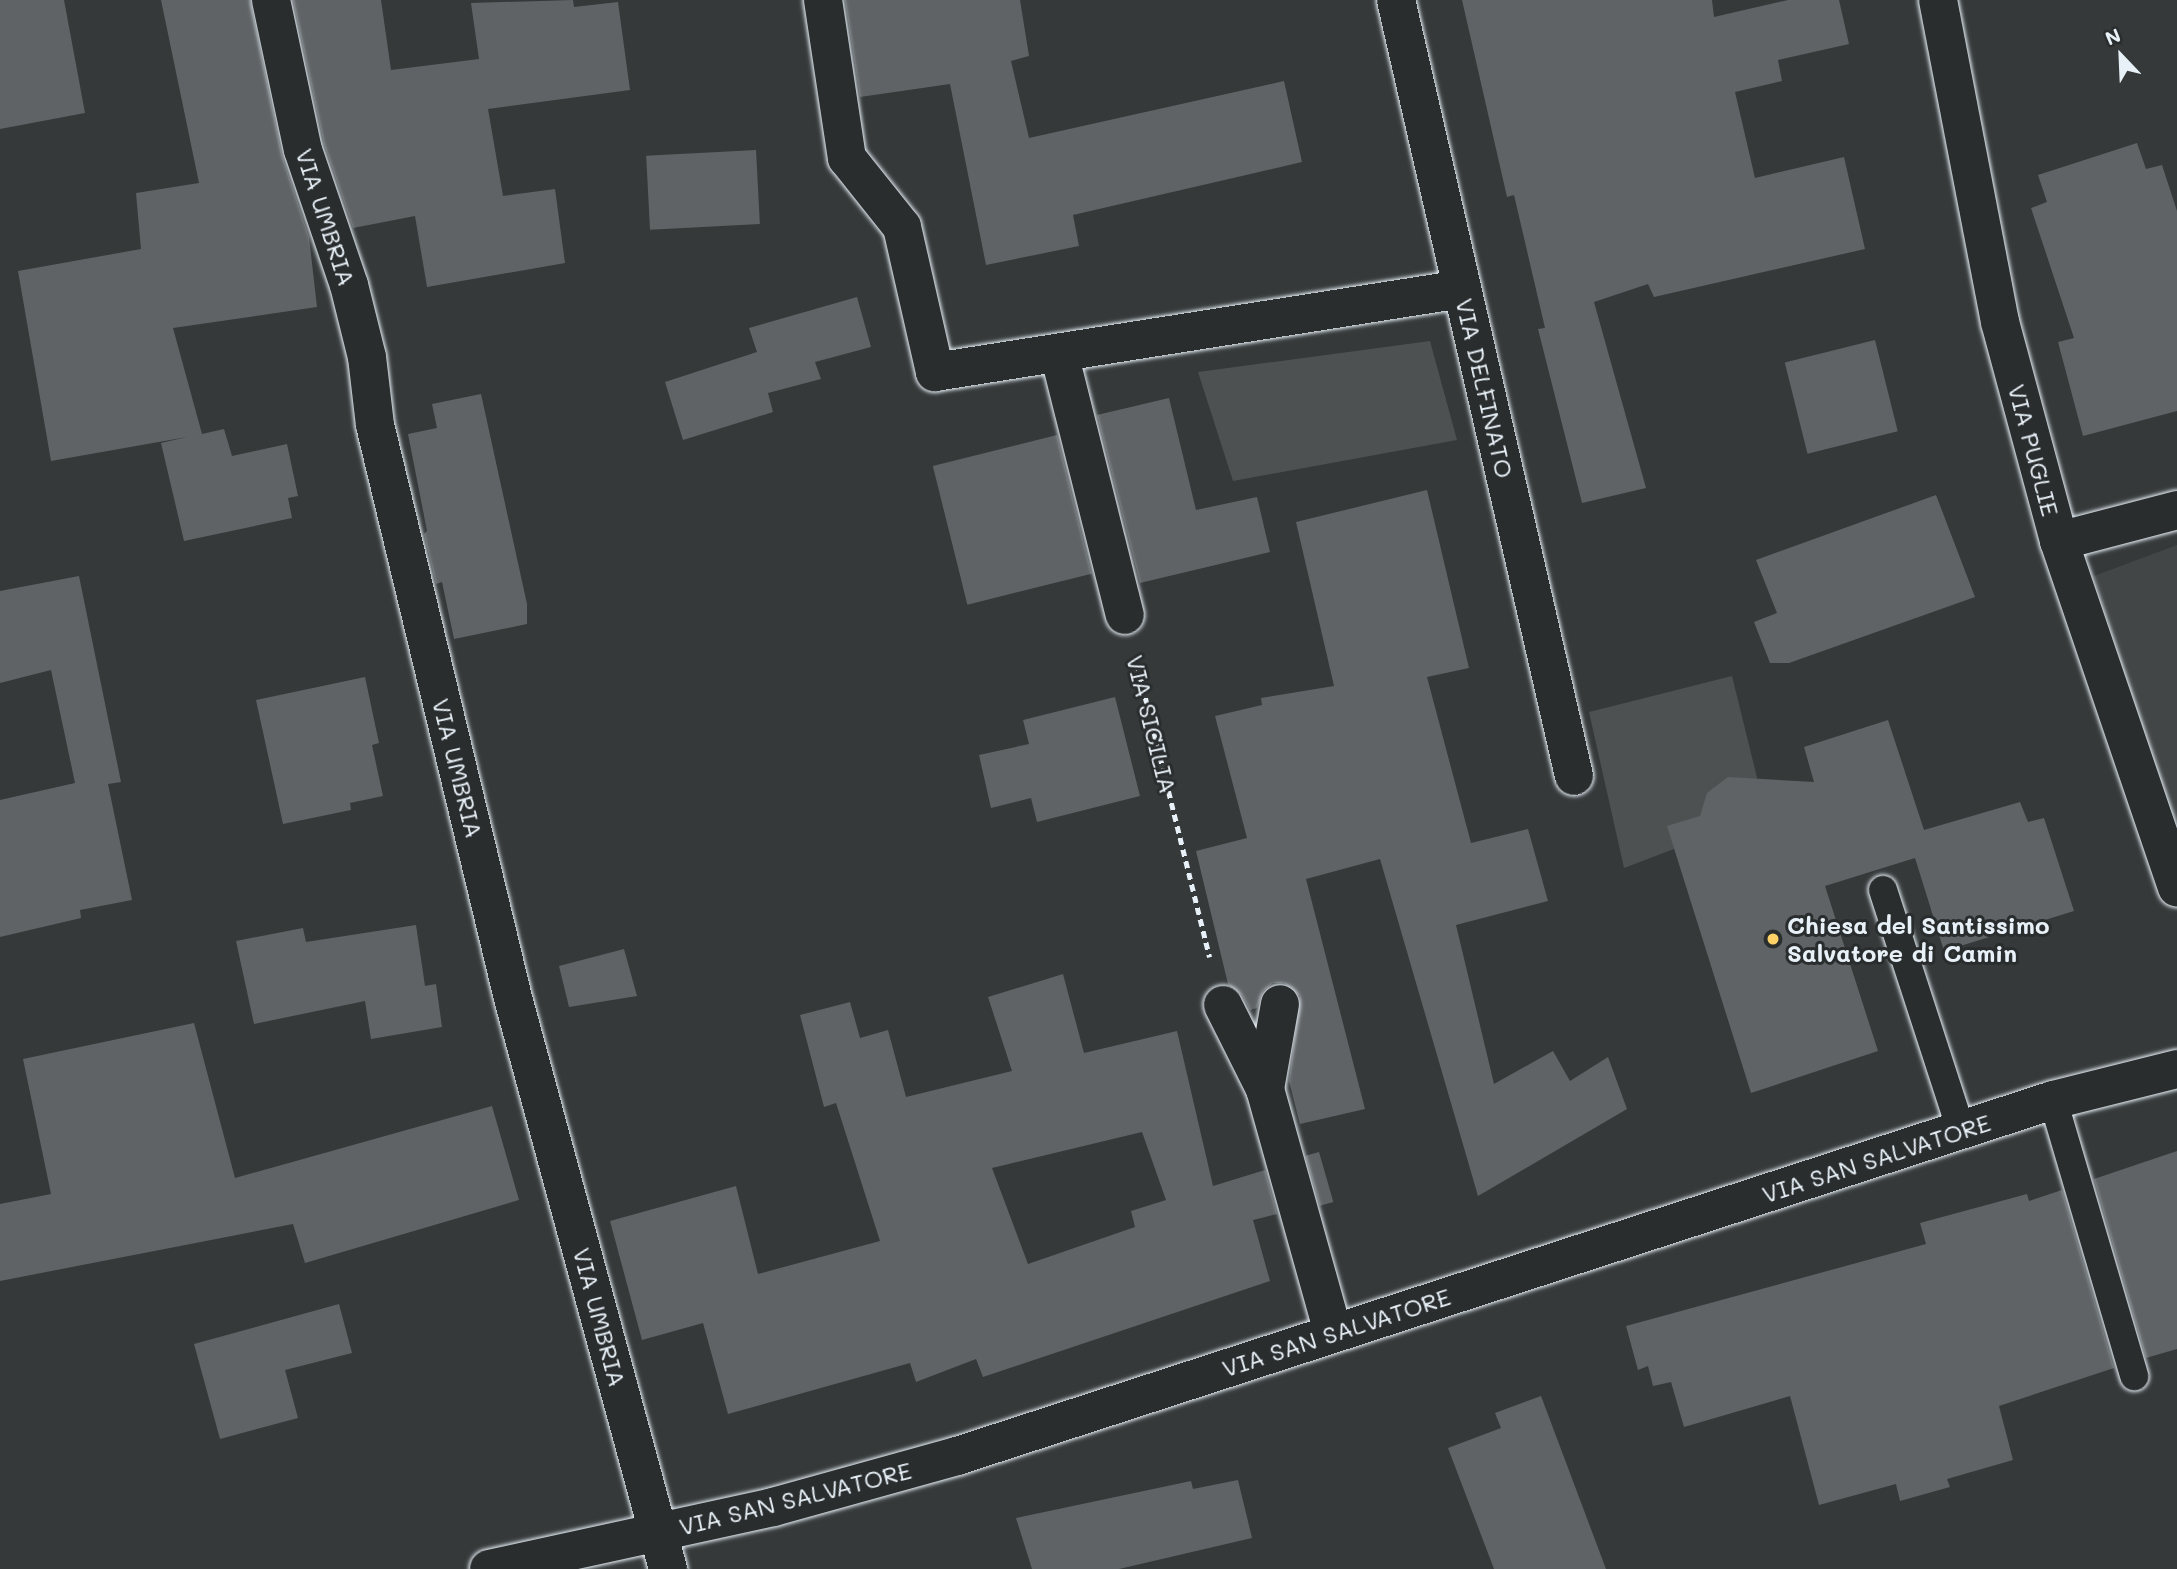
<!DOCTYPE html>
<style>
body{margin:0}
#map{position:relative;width:2177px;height:1569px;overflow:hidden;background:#35393a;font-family:Mali,sans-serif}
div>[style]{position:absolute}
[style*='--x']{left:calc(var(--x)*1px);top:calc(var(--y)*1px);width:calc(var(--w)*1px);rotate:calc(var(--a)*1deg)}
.built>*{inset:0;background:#424647}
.green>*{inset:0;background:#4d5152}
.building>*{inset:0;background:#5f6365;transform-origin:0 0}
.path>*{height:4.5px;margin-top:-2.25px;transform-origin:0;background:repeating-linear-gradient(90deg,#e8f1f8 0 7px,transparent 0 12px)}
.roads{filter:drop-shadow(0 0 2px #e8f1f8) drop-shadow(0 0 2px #e8f1f8)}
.lane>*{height:28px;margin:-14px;padding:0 14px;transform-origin:14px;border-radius:14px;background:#2a2d2e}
.street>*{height:38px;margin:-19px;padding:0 19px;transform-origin:19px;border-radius:19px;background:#2a2d2e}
.dots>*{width:19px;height:19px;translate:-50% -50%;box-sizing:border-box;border:4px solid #2a2d2e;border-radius:50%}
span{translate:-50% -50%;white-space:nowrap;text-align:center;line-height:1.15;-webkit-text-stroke:6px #2a2d2e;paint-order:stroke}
.street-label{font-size:24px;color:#e8f1f8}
.poi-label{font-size:24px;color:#e8f1f8;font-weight:700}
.left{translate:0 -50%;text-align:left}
.north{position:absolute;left:2086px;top:21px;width:70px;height:70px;-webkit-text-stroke:5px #2a2d2e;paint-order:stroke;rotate:337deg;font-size:19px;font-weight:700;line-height:28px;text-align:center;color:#e8f1f8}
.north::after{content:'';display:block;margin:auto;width:24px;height:32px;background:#e8f1f8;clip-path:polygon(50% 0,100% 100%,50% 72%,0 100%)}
</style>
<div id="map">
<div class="built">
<div style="clip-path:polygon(2177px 545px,2177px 848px,2094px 576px)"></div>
</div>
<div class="green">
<div style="clip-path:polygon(1430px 341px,1457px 440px,1233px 481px,1198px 372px)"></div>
<div style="clip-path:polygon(1732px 676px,1766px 814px,1624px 868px,1589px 712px)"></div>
</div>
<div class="building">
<div style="clip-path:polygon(0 0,64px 0,85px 113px,0 129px)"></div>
<div style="clip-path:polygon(161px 0,250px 0,282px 155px,309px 237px,317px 307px,173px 328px,202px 434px,224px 429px,232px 456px,287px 444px,298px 496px,288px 498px,292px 518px,184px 541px,161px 443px,187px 437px,51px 461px,18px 271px,141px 249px,136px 193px,199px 183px)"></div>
<div style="clip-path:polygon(293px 0,381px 0,391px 70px,479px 59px,471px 3px,573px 0,574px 7px,618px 2px,630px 90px,488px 109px,503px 196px,555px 189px,565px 263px,427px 287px,415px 216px,353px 228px,324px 144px)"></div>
<div style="clip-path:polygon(845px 0,1020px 0,1029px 56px,1011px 61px,1029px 138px,1284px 81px,1302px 162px,1073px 215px,1079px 246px,986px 265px,950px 84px,860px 97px)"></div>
<div style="clip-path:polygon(1462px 0,1712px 0,1714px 17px,1788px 0,1839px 0,1849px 44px,1778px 60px,1782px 81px,1735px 92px,1755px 178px,1844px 157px,1865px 249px,1654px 297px,1648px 284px,1594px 302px,1646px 488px,1582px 503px,1538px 329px,1545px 328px,1514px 195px,1507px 197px)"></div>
<div style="clip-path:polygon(2137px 143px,2146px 169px,2162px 165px,2177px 211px,2177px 411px,2083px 436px,2058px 342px,2074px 338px,2031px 208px,2047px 202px,2038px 175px)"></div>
<div style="left:756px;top:150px;width:74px;height:110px;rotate:87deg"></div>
<div style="clip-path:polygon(857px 297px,871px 347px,815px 362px,821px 379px,768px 393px,773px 412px,683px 440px,665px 382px,757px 352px,749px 328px)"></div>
<div style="left:1875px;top:340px;width:94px;height:93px;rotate:76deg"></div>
<div style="clip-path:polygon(481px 394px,527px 604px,527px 624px,454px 639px,442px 582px,436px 584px,424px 534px,427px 531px,408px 434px,437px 428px,432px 404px)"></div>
<div style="clip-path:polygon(1169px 398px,1196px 510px,1257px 497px,1270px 552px,1140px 583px,1097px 415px)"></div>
<div style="left:1057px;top:435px;width:143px;height:128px;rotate:76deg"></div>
<div style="clip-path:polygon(1427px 490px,1469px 668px,1427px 677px,1471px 843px,1528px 829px,1548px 901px,1456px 925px,1494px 1084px,1553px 1051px,1570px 1081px,1608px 1057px,1627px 1109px,1478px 1196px,1380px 859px,1306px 879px,1365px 1109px,1300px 1124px,1289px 1081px,1300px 996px,1284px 983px,1273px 983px,1263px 991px,1257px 1008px,1250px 1010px,1242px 995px,1228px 984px,1196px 851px,1247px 838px,1215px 716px,1262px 705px,1261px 698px,1334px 686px,1296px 522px)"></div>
<div style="clip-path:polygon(1936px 495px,1975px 597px,1789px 663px,1770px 663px,1754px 622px,1777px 613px,1756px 560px)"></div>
<div style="clip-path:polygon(79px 576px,121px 782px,108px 784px,132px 900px,80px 910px,81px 918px,0 937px,0 800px,75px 783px,51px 670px,0 683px,0 591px)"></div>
<div style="clip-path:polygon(365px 677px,379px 743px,372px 745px,383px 796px,350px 803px,351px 810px,283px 824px,256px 700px)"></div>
<div style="clip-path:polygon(1115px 697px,1140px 796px,1037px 822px,1031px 798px,991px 808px,979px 755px,1029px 744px,1023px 720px)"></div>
<div style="clip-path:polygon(1888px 720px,1924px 830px,2020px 802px,2028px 822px,2044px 818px,2074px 911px,1944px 951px,1915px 858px,1825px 886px,1878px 1051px,1751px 1093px,1667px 826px,1700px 816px,1707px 793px,1728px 777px,1814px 782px,1804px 747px)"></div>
<div style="clip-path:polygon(416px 925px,425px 986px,436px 984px,442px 1027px,371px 1039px,365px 1001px,254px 1024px,236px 941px,303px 928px,306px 942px)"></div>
<div style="clip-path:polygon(624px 949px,637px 996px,569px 1007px,559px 966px)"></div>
<div style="clip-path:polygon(evenodd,1063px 974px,1084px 1053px,1177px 1031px,1213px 1186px,1265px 1170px,1277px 1214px,1253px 1220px,1270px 1281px,983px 1377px,976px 1359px,916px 1382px,910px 1363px,728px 1414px,703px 1323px,642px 1340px,610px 1221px,736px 1186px,758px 1274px,880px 1241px,836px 1103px,824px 1107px,800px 1015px,850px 1002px,860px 1038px,888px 1030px,906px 1097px,1012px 1071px,988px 997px,1063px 974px,1142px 1132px,1166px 1200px,1131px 1211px,1135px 1227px,1028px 1264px,992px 1168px,1142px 1132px)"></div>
<div style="clip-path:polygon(194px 1023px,235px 1178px,492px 1106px,519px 1200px,305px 1263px,293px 1224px,0 1281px,0 1204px,51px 1194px,23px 1059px)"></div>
<div style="clip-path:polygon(2177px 1151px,2177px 1349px,2146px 1358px,2094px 1179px)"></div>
<div style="left:1319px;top:1152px;width:52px;height:14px;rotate:74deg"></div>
<div style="clip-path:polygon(2062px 1190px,2114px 1368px,1999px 1406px,2013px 1460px,1947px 1479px,1950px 1487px,1900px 1501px,1896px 1484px,1819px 1505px,1790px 1396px,1684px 1427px,1671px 1382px,1653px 1386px,1648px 1366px,1638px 1370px,1626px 1326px,1926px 1244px,1920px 1223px,2027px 1194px,2029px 1201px)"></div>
<div style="clip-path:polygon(339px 1304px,352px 1353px,285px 1370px,298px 1418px,220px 1439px,194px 1344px)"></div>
<div style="clip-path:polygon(1541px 1396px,1606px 1569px,1494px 1569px,1448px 1448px,1501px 1428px,1495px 1413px)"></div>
<div style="clip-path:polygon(1238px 1480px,1252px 1538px,1119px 1569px,1032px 1569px,1016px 1518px,1191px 1481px,1193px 1489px)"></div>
</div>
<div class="path">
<div style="--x:1137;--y:663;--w:303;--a:76.1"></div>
</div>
<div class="roads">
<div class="lane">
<div style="--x:1883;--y:890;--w:252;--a:72"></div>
<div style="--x:2053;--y:1100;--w:288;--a:73.6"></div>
</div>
<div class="street">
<div style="--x:271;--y:0;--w:153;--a:78"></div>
<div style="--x:303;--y:150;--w:143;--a:71.2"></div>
<div style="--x:349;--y:285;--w:74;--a:76"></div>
<div style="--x:367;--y:357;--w:68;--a:83.3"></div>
<div style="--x:375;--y:425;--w:589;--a:76.46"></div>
<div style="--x:513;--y:998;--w:592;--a:74.81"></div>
<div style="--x:823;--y:0;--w:160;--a:81.4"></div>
<div style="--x:847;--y:158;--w:88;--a:51.4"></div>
<div style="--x:902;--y:227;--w:149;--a:77.2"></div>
<div style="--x:935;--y:372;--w:533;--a:-8.95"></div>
<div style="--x:1396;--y:0;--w:796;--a:77.08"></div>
<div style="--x:1938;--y:0;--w:328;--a:79.1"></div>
<div style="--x:2000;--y:322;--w:227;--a:74.9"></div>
<div style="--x:2059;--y:541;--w:366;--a:71.2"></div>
<div style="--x:1059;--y:353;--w:270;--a:75.9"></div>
<div style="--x:2059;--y:541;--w:122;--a:-14.7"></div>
<div style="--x:1223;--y:1005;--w:94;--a:63.4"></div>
<div style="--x:1265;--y:1089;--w:253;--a:74.4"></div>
<div style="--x:1265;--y:1089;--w:86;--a:-80"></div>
<div style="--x:489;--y:1569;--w:291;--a:-12.3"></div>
<div style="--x:773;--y:1507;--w:191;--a:-15.5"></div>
<div style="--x:957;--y:1456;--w:1152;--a:-17.99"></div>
<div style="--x:2053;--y:1100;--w:128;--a:-14"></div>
</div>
</div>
<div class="dots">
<div style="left:1773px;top:939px;background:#ffd166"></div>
</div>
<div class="street-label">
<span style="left:326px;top:217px;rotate:72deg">VIA UMBRIA</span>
<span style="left:1485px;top:388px;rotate:77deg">VIA DELFINATO</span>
<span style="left:2034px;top:450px;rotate:75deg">VIA PUGLIE</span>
<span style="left:1152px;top:724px;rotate:76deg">VIA SICILIA</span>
<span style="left:458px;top:768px;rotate:76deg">VIA UMBRIA</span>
<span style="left:1876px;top:1158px;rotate:-18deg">VIA SAN SALVATORE</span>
<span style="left:600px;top:1317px;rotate:75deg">VIA UMBRIA</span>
<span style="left:1336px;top:1332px;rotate:-18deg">VIA SAN SALVATORE</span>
<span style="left:795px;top:1498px;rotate:-14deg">VIA SAN SALVATORE</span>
</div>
<div class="poi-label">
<span class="left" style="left:1787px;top:939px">Chiesa del Santissimo<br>Salvatore di Camin</span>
</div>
<div class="north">N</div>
</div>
